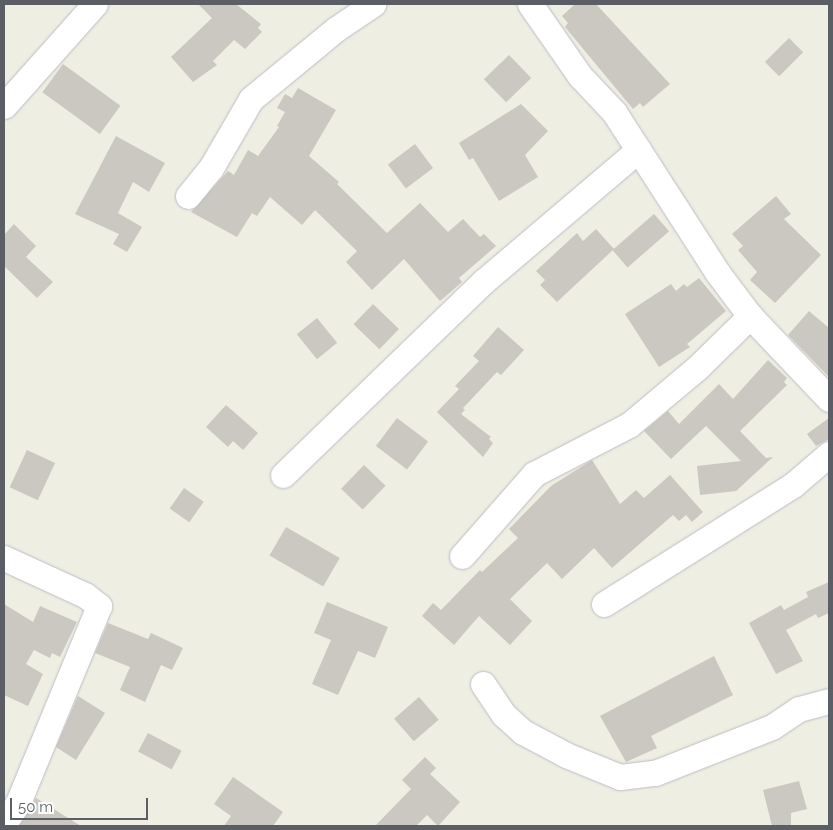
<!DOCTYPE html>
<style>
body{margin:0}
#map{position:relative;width:833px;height:830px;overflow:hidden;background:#efeee3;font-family:Raleway,sans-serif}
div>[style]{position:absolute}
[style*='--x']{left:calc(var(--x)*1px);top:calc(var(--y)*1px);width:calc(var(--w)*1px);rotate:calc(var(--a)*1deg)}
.building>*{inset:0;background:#cac8c0;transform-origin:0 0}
.roads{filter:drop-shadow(0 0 1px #bbbdc3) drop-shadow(0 0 1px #bbbdc3)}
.minor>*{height:25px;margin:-12.5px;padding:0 12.5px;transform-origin:12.5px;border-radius:12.5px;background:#fff}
span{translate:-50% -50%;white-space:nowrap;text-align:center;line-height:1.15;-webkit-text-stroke:4px #fff;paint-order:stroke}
.frame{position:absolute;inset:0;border:5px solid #5b5f65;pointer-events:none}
.scale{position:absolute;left:10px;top:798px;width:138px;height:22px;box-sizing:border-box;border:2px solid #5b5f65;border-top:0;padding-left:6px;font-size:15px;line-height:18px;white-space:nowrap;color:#5b5f65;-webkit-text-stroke:4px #fff;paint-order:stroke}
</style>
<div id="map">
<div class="building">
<div style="clip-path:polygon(198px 4px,236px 4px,261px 24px,258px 28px,262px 32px,245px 49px,234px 40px,213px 61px,217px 65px,193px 82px,171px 57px,212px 18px)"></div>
<div style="clip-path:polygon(575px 4px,596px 4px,670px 84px,643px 107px,640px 103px,633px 109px,565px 27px,568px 23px,562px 16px)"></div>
<div style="left:789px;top:38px;width:20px;height:34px;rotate:45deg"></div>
<div style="left:509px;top:55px;width:32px;height:35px;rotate:46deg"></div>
<div style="left:63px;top:64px;width:71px;height:35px;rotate:36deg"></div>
<div style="clip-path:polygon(298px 88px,336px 110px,309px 156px,339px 182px,337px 184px,387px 233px,420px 203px,448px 232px,463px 219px,480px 237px,484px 234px,496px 246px,459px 278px,462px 282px,440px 301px,404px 259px,372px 290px,346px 262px,357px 251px,315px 210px,302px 225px,270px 197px,257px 216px,252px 213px,237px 237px,191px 212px,228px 171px,234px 175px,248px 150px,258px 156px,279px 127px,277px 126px,285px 112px,277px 108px,285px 94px,292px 98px)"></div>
<div style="clip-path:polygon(521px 104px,548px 131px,525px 155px,538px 177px,499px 201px,473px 158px,469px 160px,459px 143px)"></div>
<div style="clip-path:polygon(116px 136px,165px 163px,149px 192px,133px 182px,118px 213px,142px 227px,127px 252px,113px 244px,119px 234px,75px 214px)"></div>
<div style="left:415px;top:144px;width:30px;height:34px;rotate:53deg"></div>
<div style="clip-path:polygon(776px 196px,791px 214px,784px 219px,821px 255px,775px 303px,750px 280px,757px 272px,738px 250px,743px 246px,732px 234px)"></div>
<div style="left:654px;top:214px;width:23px;height:55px;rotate:49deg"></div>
<div style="clip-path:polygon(14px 224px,36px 246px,26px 257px,53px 282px,37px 298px,4px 266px,4px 235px)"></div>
<div style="clip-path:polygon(596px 229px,614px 249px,557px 302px,540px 285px,545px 280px,536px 271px,577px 233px,583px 241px)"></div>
<div style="clip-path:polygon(699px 278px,726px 311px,687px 344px,690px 347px,659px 367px,625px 314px,671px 284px,676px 291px,684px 284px,687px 287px)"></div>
<div style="left:373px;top:304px;width:36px;height:28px;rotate:44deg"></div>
<div style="clip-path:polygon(809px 311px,829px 328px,829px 377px,788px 335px)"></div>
<div style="left:317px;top:318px;width:32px;height:26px;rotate:51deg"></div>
<div style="clip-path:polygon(498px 327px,524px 350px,501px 375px,497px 372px,463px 408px,465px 410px,461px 414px,491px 437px,489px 439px,493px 443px,483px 457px,437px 412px,459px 389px,455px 386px,479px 361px,473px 356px)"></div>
<div style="clip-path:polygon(768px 360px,787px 378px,784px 382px,787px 385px,740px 431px,766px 458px,773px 457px,736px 491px,700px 495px,697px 466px,741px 461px,706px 426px,671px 459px,644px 431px,668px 411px,679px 424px,719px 384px,733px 399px)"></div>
<div style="clip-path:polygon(226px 405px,258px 433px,243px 450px,233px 441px,228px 447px,206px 427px)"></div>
<div style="left:397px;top:418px;width:39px;height:35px;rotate:37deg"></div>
<div style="clip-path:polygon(829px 418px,829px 439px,816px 446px,807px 434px)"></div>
<div style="left:27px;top:450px;width:31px;height:41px;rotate:25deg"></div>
<div style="clip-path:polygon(592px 460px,620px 504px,636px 490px,644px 498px,670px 475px,703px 512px,692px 522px,686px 515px,679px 521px,673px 515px,612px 568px,594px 548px,562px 579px,547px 563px,510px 599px,532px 621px,510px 645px,479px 616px,454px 645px,422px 616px,433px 603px,441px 610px,480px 570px,482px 572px,518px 538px,509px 529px,551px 486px)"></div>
<div style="left:364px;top:465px;width:30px;height:33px;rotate:44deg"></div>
<div style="left:184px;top:488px;width:24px;height:25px;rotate:35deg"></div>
<div style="left:286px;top:527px;width:62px;height:33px;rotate:30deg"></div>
<div style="clip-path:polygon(829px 582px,829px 613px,818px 618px,816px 614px,786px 630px,803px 661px,776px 674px,749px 623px,781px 605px,784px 610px,808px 597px,806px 592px)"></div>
<div style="clip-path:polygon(327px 602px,388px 627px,375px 658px,358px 651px,338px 695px,312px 684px,331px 640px,314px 633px)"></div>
<div style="clip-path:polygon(4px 604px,33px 622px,40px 606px,77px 622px,60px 657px,52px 653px,50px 658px,34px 650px,26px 664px,43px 674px,28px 706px,4px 695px)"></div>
<div style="clip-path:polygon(108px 623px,148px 639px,151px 633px,183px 648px,172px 670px,161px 665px,145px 702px,120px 690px,130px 667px,95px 653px)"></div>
<div style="clip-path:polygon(714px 656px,733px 695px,651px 736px,657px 748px,626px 762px,600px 716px)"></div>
<div style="clip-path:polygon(78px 696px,105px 713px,76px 760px,56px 747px)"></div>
<div style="left:419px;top:697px;width:30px;height:33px;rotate:49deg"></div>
<div style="left:148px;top:733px;width:38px;height:21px;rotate:28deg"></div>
<div style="clip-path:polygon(425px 757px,436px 768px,430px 774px,460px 802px,438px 826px,427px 815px,416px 826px,375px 826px,411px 789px,402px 780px)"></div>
<div style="clip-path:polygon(233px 777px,283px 812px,273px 826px,224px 826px,231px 816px,214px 804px)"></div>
<div style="clip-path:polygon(799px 781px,807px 809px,791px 813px,791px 826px,772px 826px,763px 790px)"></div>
<div style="clip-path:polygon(36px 798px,81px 826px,19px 826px)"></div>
</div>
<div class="roads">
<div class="minor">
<div style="--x:530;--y:4;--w:88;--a:55.2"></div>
<div style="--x:580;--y:76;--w:50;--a:46.6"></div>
<div style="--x:614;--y:112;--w:190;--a:57.2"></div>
<div style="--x:717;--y:272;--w:55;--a:53.1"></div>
<div style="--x:750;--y:316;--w:115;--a:46.4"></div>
<div style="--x:4;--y:106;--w:137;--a:-48.3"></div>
<div style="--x:188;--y:196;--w:36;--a:-51"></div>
<div style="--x:211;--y:168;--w:80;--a:-59.9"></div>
<div style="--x:251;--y:99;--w:110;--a:-39.5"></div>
<div style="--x:336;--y:29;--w:45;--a:-34"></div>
<div style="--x:283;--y:475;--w:278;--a:-44"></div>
<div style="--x:483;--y:282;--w:204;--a:-40.4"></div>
<div style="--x:462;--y:556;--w:109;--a:-48.7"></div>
<div style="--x:534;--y:474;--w:107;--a:-27.3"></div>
<div style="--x:629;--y:425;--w:90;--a:-40"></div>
<div style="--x:698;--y:367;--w:73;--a:-44.4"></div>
<div style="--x:4;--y:558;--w:89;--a:24.6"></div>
<div style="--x:85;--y:595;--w:18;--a:38"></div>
<div style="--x:99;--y:606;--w:213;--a:112.4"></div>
<div style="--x:18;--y:803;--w:24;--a:125"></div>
<div style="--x:604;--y:604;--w:223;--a:-32.2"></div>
<div style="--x:793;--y:485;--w:48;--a:-40.7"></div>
<div style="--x:483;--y:684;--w:37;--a:56"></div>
<div style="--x:504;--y:715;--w:25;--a:42"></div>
<div style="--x:523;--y:732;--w:49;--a:28.1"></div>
<div style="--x:566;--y:755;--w:58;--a:22.2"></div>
<div style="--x:620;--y:777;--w:35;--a:-7"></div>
<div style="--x:655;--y:773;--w:126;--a:-21.5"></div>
<div style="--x:772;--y:727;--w:32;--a:-34"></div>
<div style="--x:799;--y:709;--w:31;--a:-15"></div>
</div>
</div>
<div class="frame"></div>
<div class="scale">50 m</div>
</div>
